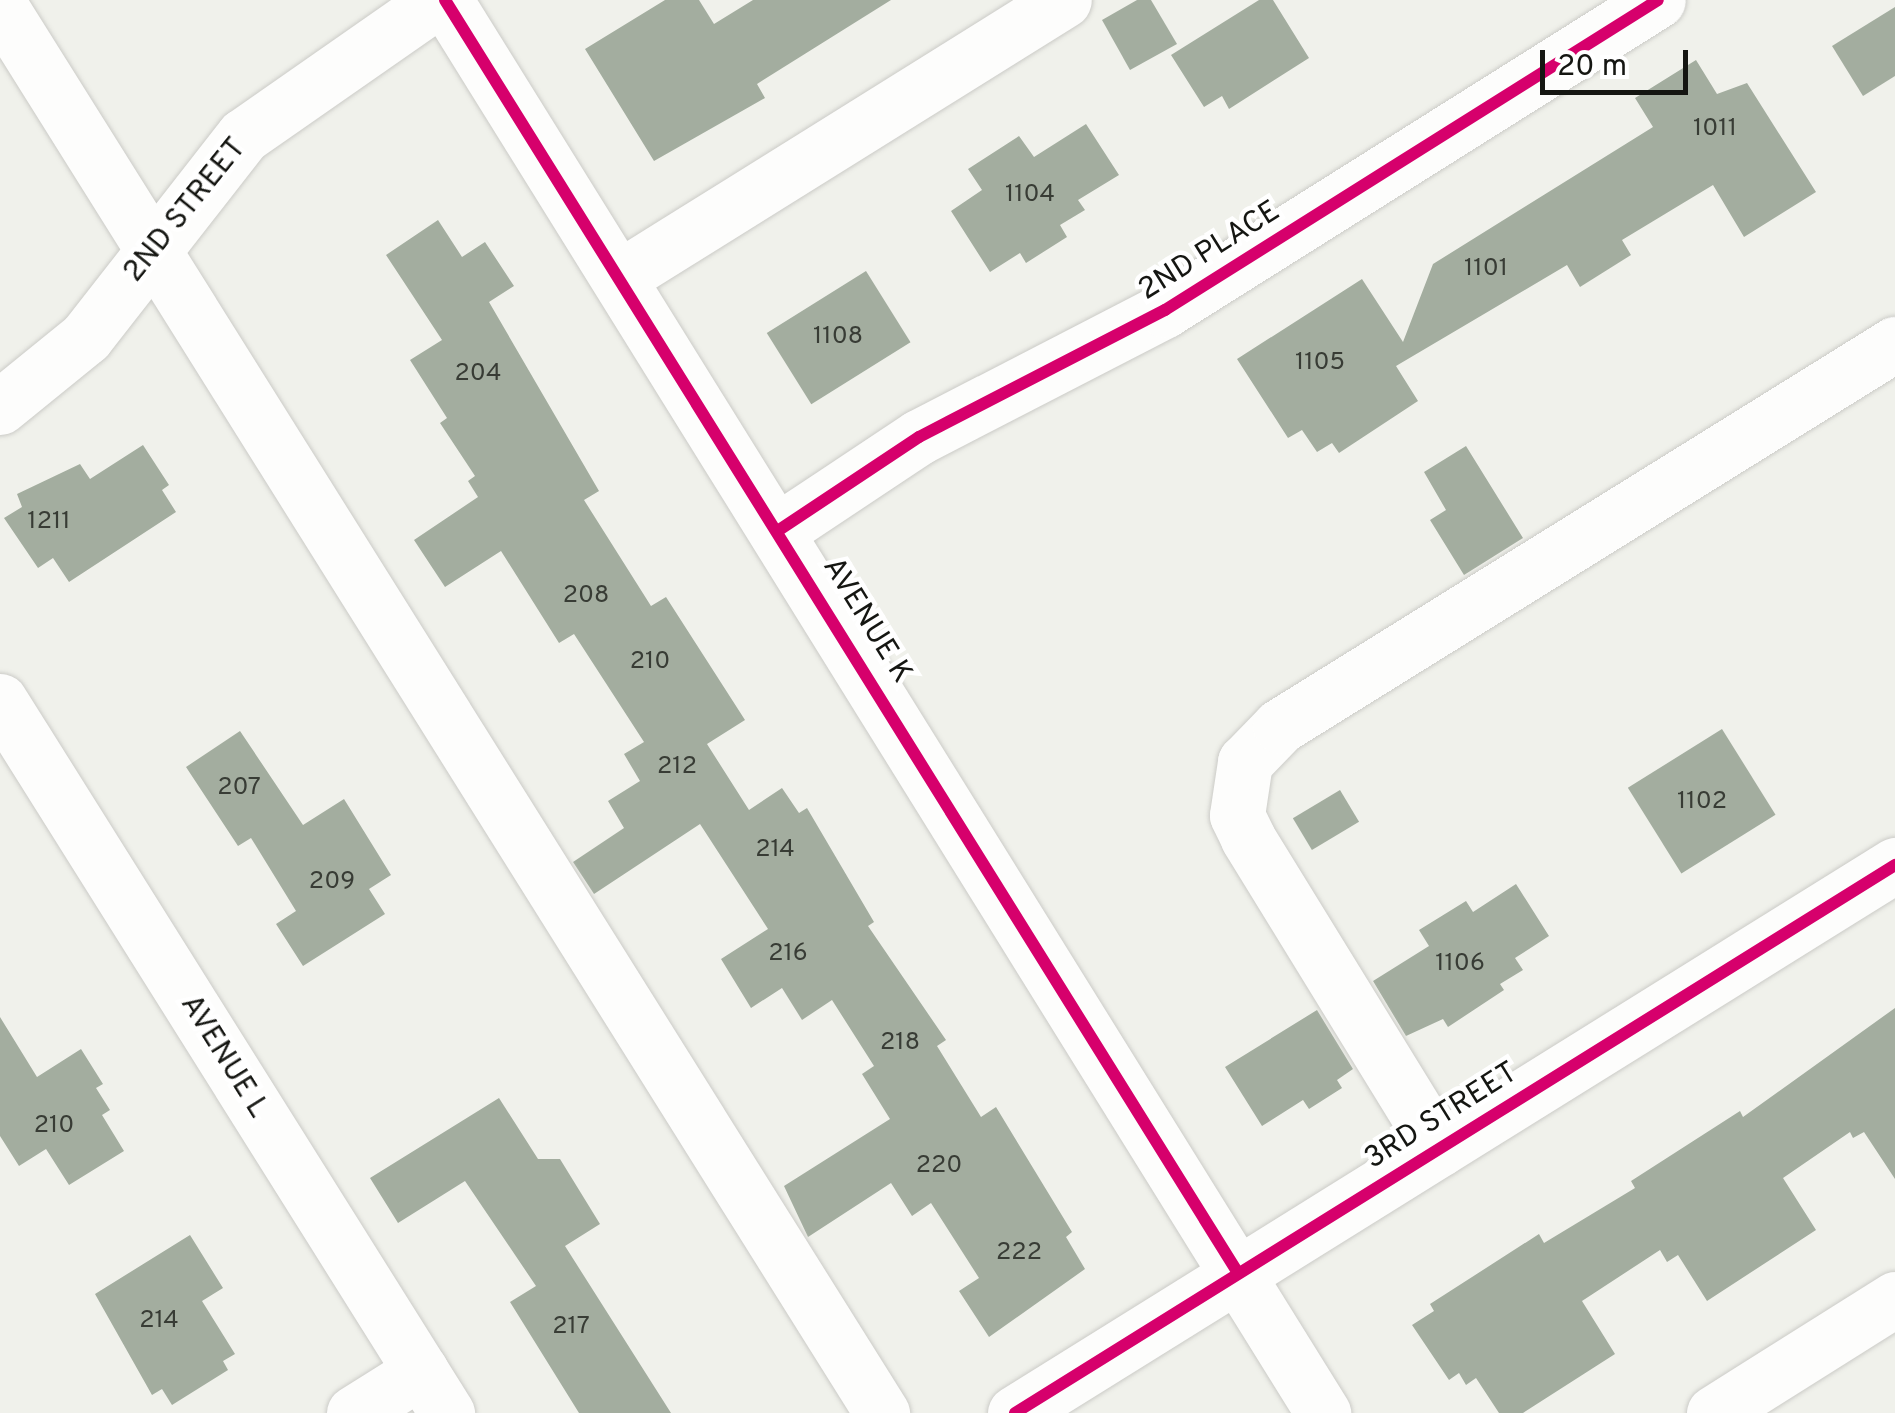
<!DOCTYPE html>
<style>
body{margin:0}
#map{position:relative;width:1895px;height:1413px;overflow:hidden;background:#f0f1eb;font-family:Overpass,sans-serif}
div>[style]{position:absolute}
[style*='--x']{left:calc(var(--x)*1px);top:calc(var(--y)*1px);width:calc(var(--w)*1px);rotate:calc(var(--a)*1deg)}
.building>*{inset:0;background:#a3ad9f;transform-origin:0 0}
.roads{filter:drop-shadow(0 0 2px #cbcbc7) drop-shadow(0 0 2px #cbcbc7)}
.minor>*{height:55px;margin:-27.5px;padding:0 27.5px;transform-origin:27.5px;border-radius:27.5px;background:#fdfdfc}
.cycleway>*{height:12px;margin:-6px;padding:0 6px;transform-origin:6px;border-radius:6px;background:#d6006c}
span{translate:-50% -50%;white-space:nowrap;text-align:center;line-height:1.15;-webkit-text-stroke:9px #fff;paint-order:stroke}
.number-label{font-size:25px;color:#383c35}
.number-label span{-webkit-text-stroke-width:0}
.street-label{font-size:30px;color:#151612}
.scale{position:absolute;left:1540px;top:50px;width:148px;height:45px;box-sizing:border-box;border:5px solid #151612;border-top:0;padding-left:12px;font-size:30px;line-height:35px;white-space:nowrap;color:#151612;-webkit-text-stroke:8px #fff;paint-order:stroke}
</style>
<div id="map">
<div class="building">
<div style="clip-path:polygon(665px 0,699px 0,714px 24px,753px 0,891px 0,757px 84px,765px 98px,654px 161px,585px 49px)"></div>
<div style="clip-path:polygon(1137px 0,1151px 0,1177px 44px,1130px 70px,1102px 20px)"></div>
<div style="clip-path:polygon(1259px 0,1273px 0,1309px 58px,1229px 109px,1222px 96px,1204px 107px,1171px 55px)"></div>
<div style="clip-path:polygon(1895px 7px,1895px 76px,1863px 96px,1832px 46px)"></div>
<div style="clip-path:polygon(1696px 60px,1717px 94px,1747px 83px,1816px 192px,1744px 237px,1713px 185px,1622px 240px,1631px 255px,1580px 287px,1567px 265px,1396px 366px,1418px 401px,1339px 453px,1332px 443px,1317px 452px,1302px 430px,1288px 438px,1237px 359px,1362px 279px,1403px 342px,1433px 264px,1653px 127px,1635px 98px)"></div>
<div style="clip-path:polygon(1086px 124px,1119px 175px,1078px 200px,1085px 210px,1060px 225px,1067px 237px,1026px 263px,1020px 253px,990px 272px,951px 211px,982px 190px,968px 169px,1019px 136px,1034px 157px)"></div>
<div style="clip-path:polygon(438px 220px,462px 257px,485px 242px,514px 286px,489px 302px,599px 491px,584px 500px,651px 606px,666px 597px,745px 720px,707px 744px,749px 810px,782px 788px,799px 813px,807px 808px,874px 922px,868px 926px,946px 1040px,937px 1046px,981px 1117px,996px 1107px,1072px 1232px,1066px 1237px,1085px 1269px,989px 1337px,959px 1291px,979px 1278px,931px 1203px,912px 1216px,891px 1183px,808px 1237px,784px 1186px,890px 1119px,862px 1074px,874px 1066px,832px 1000px,802px 1020px,782px 988px,751px 1008px,721px 959px,768px 929px,700px 824px,594px 894px,573px 862px,624px 828px,608px 801px,640px 781px,624px 754px,644px 742px,574px 634px,559px 643px,501px 551px,445px 587px,414px 540px,478px 497px,468px 481px,475px 476px,440px 423px,447px 418px,410px 360px,442px 340px,386px 255px)"></div>
<div style="left:866px;top:271px;width:84px;height:117px;rotate:58deg"></div>
<div style="clip-path:polygon(143px 445px,169px 485px,162px 490px,176px 512px,69px 582px,53px 558px,38px 568px,4px 518px,22px 507px,17px 494px,80px 464px,90px 479px)"></div>
<div style="clip-path:polygon(1466px 446px,1523px 538px,1464px 575px,1430px 520px,1446px 510px,1424px 472px)"></div>
<div style="left:1722px;top:729px;width:101px;height:111px;rotate:58deg"></div>
<div style="clip-path:polygon(240px 731px,303px 825px,344px 799px,391px 875px,369px 889px,385px 914px,303px 966px,276px 924px,296px 911px,251px 838px,238px 846px,186px 767px)"></div>
<div style="left:1340px;top:790px;width:37px;height:55px;rotate:59deg"></div>
<div style="clip-path:polygon(1516px 884px,1549px 936px,1515px 958px,1523px 970px,1500px 984px,1504px 990px,1448px 1027px,1443px 1019px,1406px 1036px,1373px 981px,1429px 946px,1419px 930px,1466px 901px,1473px 912px)"></div>
<div style="clip-path:polygon(1895px 1008px,1895px 1179px,1864px 1132px,1853px 1138px,1850px 1132px,1783px 1178px,1816px 1230px,1707px 1301px,1678px 1255px,1667px 1262px,1660px 1250px,1582px 1301px,1615px 1354px,1523px 1413px,1499px 1413px,1476px 1378px,1466px 1385px,1459px 1373px,1449px 1380px,1412px 1325px,1434px 1311px,1430px 1304px,1539px 1234px,1544px 1243px,1635px 1188px,1631px 1181px,1740px 1111px,1743px 1117px)"></div>
<div style="clip-path:polygon(1317px 1010px,1353px 1069px,1337px 1080px,1342px 1088px,1309px 1109px,1303px 1100px,1262px 1126px,1225px 1067px)"></div>
<div style="clip-path:polygon(0 1017px,37px 1077px,81px 1049px,103px 1084px,96px 1088px,110px 1110px,102px 1115px,124px 1151px,69px 1185px,46px 1149px,19px 1166px,0 1136px)"></div>
<div style="clip-path:polygon(499px 1098px,538px 1159px,560px 1159px,600px 1224px,565px 1246px,671px 1413px,579px 1413px,510px 1302px,536px 1286px,465px 1181px,398px 1223px,370px 1178px)"></div>
<div style="clip-path:polygon(190px 1235px,223px 1288px,202px 1301px,235px 1354px,223px 1361px,228px 1370px,172px 1405px,162px 1389px,152px 1395px,95px 1294px)"></div>
</div>
<div class="roads">
<div class="minor">
<div style="--x:445;--y:0;--w:1664;--a:58.14"></div>
<div style="--x:0;--y:6;--w:1661;--a:57.92"></div>
<div style="--x:620;--y:277;--w:523;--a:-31.96"></div>
<div style="--x:0;--y:407;--w:111;--a:-39.1"></div>
<div style="--x:86;--y:337;--w:255;--a:-52"></div>
<div style="--x:243;--y:136;--w:238;--a:-34.9"></div>
<div style="--x:779;--y:530;--w:168;--a:-33.6"></div>
<div style="--x:919;--y:437;--w:277;--a:-27.3"></div>
<div style="--x:1165;--y:310;--w:582;--a:-32.16"></div>
<div style="--x:0;--y:701;--w:841;--a:57.88"></div>
<div style="--x:1439;--y:1149;--w:365;--a:-121.6"></div>
<div style="--x:1248;--y:838;--w:25;--a:-116"></div>
<div style="--x:1237;--y:815;--w:54;--a:-81.4"></div>
<div style="--x:1245;--y:762;--w:50;--a:-45.8"></div>
<div style="--x:1280;--y:726;--w:724;--a:-31.85"></div>
<div style="--x:354;--y:1413;--w:79;--a:-32.1"></div>
<div style="--x:1015;--y:1413;--w:1037;--a:-31.91"></div>
<div style="--x:1714;--y:1413;--w:214;--a:-32.2"></div>
</div>
</div>
<div class="cycleway">
<div style="--x:445;--y:0;--w:1500;--a:58.08"></div>
<div style="--x:779;--y:530;--w:168;--a:-33.6"></div>
<div style="--x:919;--y:437;--w:277;--a:-27.3"></div>
<div style="--x:1165;--y:310;--w:582;--a:-32.16"></div>
<div style="--x:1015;--y:1413;--w:1037;--a:-31.91"></div>
</div>
<div class="number-label">
<span style="left:1715px;top:129px">1011</span>
<span style="left:1030px;top:195px">1104</span>
<span style="left:1486px;top:269px">1101</span>
<span style="left:838px;top:337px">1108</span>
<span style="left:1320px;top:363px">1105</span>
<span style="left:478px;top:374px">204</span>
<span style="left:49px;top:522px">1211</span>
<span style="left:586px;top:596px">208</span>
<span style="left:650px;top:662px">210</span>
<span style="left:677px;top:767px">212</span>
<span style="left:239px;top:788px">207</span>
<span style="left:1702px;top:802px">1102</span>
<span style="left:775px;top:850px">214</span>
<span style="left:332px;top:882px">209</span>
<span style="left:788px;top:954px">216</span>
<span style="left:1460px;top:964px">1106</span>
<span style="left:900px;top:1043px">218</span>
<span style="left:54px;top:1126px">210</span>
<span style="left:939px;top:1166px">220</span>
<span style="left:1019px;top:1253px">222</span>
<span style="left:159px;top:1321px">214</span>
<span style="left:571px;top:1327px">217</span>
</div>
<div class="street-label">
<span style="left:186px;top:211px;rotate:-51deg">2ND STREET</span>
<span style="left:1210px;top:252px;rotate:-32deg">2ND PLACE</span>
<span style="left:866px;top:621px;rotate:58deg">AVENUE K</span>
<span style="left:223px;top:1057px;rotate:58deg">AVENUE L</span>
<span style="left:1442px;top:1117px;rotate:-32deg">3RD STREET</span>
</div>
<div class="scale">20 m</div>
</div>
